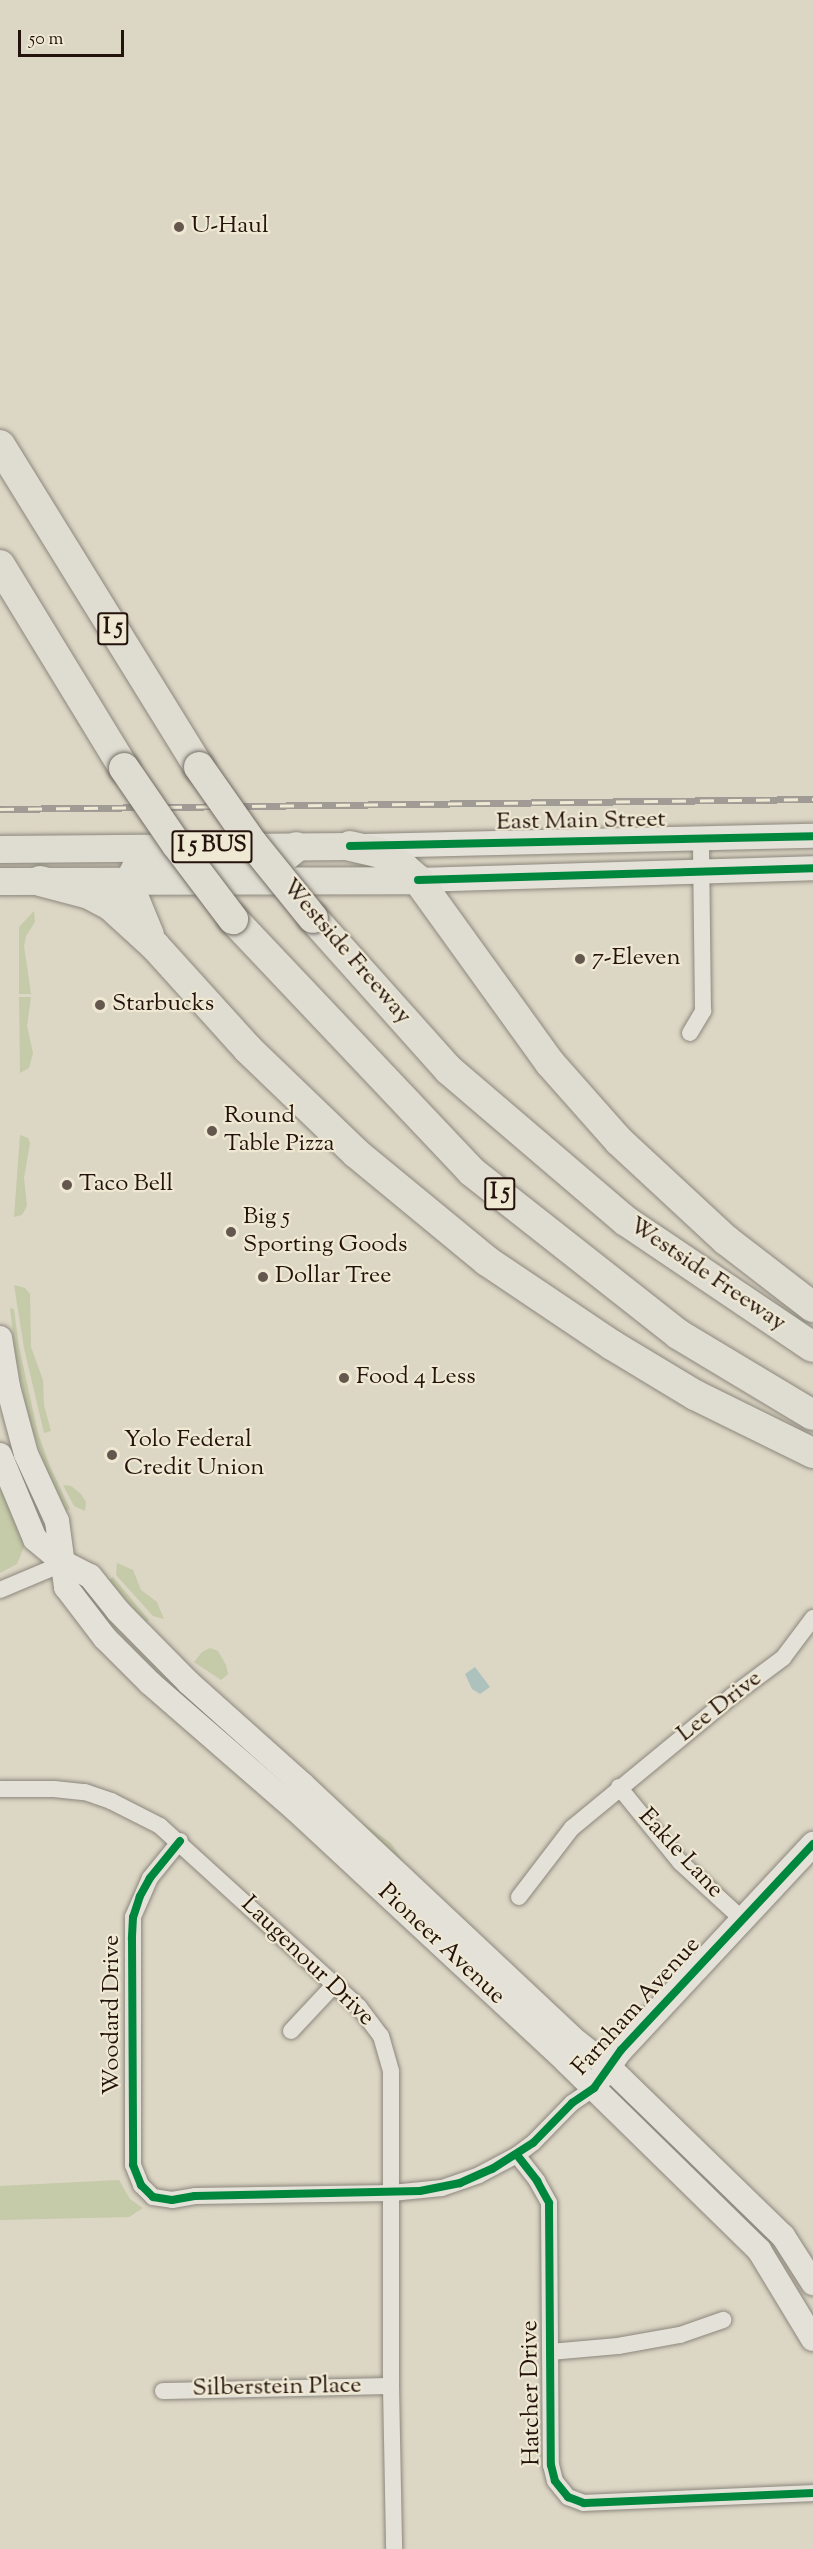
<!DOCTYPE html>
<style>
body{margin:0}
#map{position:relative;width:813px;height:2549px;overflow:hidden;background:#dcd6c5;font-family:"Sorts Mill Goudy",serif}
div>[style]{position:absolute}
[style*='--x']{left:calc(var(--x)*1px);top:calc(var(--y)*1px);width:calc(var(--w)*1px);rotate:calc(var(--a)*1deg)}
.green>*{inset:0;background:#c5caa8}
.water>*{inset:0;background:#adc2bd}
.roads{filter:drop-shadow(0 0 2px #8c877c) drop-shadow(0 0 2px #8c877c)}
.street>*{height:16px;margin:-8px;padding:0 8px;transform-origin:8px;border-radius:8px;background:#e4e1d9}
.secondary>*{height:24px;margin:-12px;padding:0 12px;transform-origin:12px;border-radius:12px;background:#e4e1d9}
.primary>*{height:27px;margin:-13.5px;padding:0 13.5px;transform-origin:13.5px;border-radius:13.5px;background:#dfdcd2}
.highway>*{height:30px;margin:-15px;padding:0 15px;transform-origin:15px;border-radius:15px;background:#dfdcd2}
.rail>*{height:7px;margin-top:-3.5px;transform-origin:0;background:repeating-linear-gradient(90deg,#efe8d3 0 14px,#a09b95 0 28px);box-sizing:border-box;border-block:2px solid #a09b95}
.bridges{filter:drop-shadow(0 0 2px #726c64) drop-shadow(0 0 2px #726c64)}
.highway-bridge>*{height:30px;margin:-15px;padding:0 15px;transform-origin:15px;border-radius:15px;background:#dfdcd2}
.cycleway>*{height:8px;margin:-4px;padding:0 4px;transform-origin:4px;border-radius:4px;background:#00873e}
.dots>*{width:16px;height:16px;translate:-50% -50%;box-sizing:border-box;border:3px solid #efe8d3;border-radius:50%}
span{translate:-50% -50%;white-space:nowrap;text-align:center;line-height:1.15;-webkit-text-stroke:4.5px #efe8d3;paint-order:stroke}
.shield-label span{padding:2px 4px;background:#efe8d3;border:2px solid;border-radius:4px;-webkit-text-stroke-width:0}
.shield-label{font-size:22px;color:#24130c;font-weight:700}
.poi-label{font-size:24px;color:#24130c}
.left{translate:0 -50%;text-align:left}
.street-label{font-size:24px;color:#24130c}
.scale{position:absolute;left:18px;top:30px;width:106px;height:27px;box-sizing:border-box;border:3px solid #24130c;border-top:0;padding-left:8px;font-size:18px;line-height:21px;white-space:nowrap;color:#24130c;-webkit-text-stroke:4px #efe8d3;paint-order:stroke}
</style>
<div id="map">
<div class="green">
<div style="clip-path:polygon(34px 911px,35px 922px,26px 936px,24px 946px,31px 994px,19px 994px,19px 927px)"></div>
<div style="clip-path:polygon(19px 997px,31px 997px,27px 1026px,33px 1053px,29px 1068px,20px 1073px)"></div>
<div style="clip-path:polygon(20px 1135px,28px 1138px,30px 1143px,24px 1178px,27px 1206px,22px 1215px,14px 1217px)"></div>
<div style="clip-path:polygon(14px 1285px,25px 1288px,30px 1294px,31px 1347px,43px 1380px,44px 1405px,51px 1431px,44px 1433px,24px 1348px)"></div>
<div style="clip-path:polygon(10px 1308px,14px 1309px,19px 1347px,38px 1433px,49px 1464px,70px 1509px,66px 1511px,46px 1468px,29px 1420px,15px 1353px)"></div>
<div style="clip-path:polygon(63px 1485px,71px 1486px,81px 1494px,86px 1502px,85px 1511px,74px 1506px)"></div>
<div style="clip-path:polygon(0 1488px,23px 1538px,24px 1547px,17px 1564px,0 1573px)"></div>
<div style="clip-path:polygon(117px 1563px,133px 1570px,141px 1590px,157px 1602px,164px 1619px,153px 1616px,116px 1575px)"></div>
<div style="clip-path:polygon(113px 1577px,149px 1620px,146px 1623px,109px 1580px)"></div>
<div style="clip-path:polygon(210px 1648px,218px 1651px,226px 1665px,228px 1674px,221px 1680px,194px 1662px,202px 1652px)"></div>
<div style="clip-path:polygon(364px 1824px,391px 1843px,408px 1869px,362px 1826px)"></div>
<div style="clip-path:polygon(119px 2180px,130px 2199px,143px 2208px,129px 2217px,0 2220px,0 2186px)"></div>
</div>
<div class="water">
<div style="clip-path:polygon(475px 1667px,490px 1687px,480px 1694px,472px 1689px,465px 1674px)"></div>
</div>
<div class="roads">
<div class="street">
<div style="--x:690;--y:1033;--w:26;--a:-59"></div>
<div style="--x:703;--y:1011;--w:172;--a:-90.7"></div>
<div style="--x:0;--y:1590;--w:69;--a:-22.9"></div>
<div style="--x:619;--y:1787;--w:97;--a:50.9"></div>
<div style="--x:680;--y:1862;--w:84;--a:42.6"></div>
<div style="--x:0;--y:1789;--w:54;--a:0"></div>
<div style="--x:54;--y:1789;--w:31;--a:6"></div>
<div style="--x:85;--y:1792;--w:28;--a:19"></div>
<div style="--x:111;--y:1801;--w:55;--a:27"></div>
<div style="--x:160;--y:1826;--w:269;--a:42.3"></div>
<div style="--x:359;--y:2007;--w:36;--a:53"></div>
<div style="--x:381;--y:2036;--w:37;--a:74"></div>
<div style="--x:391;--y:2072;--w:314;--a:90"></div>
<div style="--x:391;--y:2386;--w:163;--a:88.9"></div>
<div style="--x:180;--y:1841;--w:48;--a:129"></div>
<div style="--x:150;--y:1878;--w:43;--a:113.6"></div>
<div style="--x:133;--y:1917;--w:248;--a:90"></div>
<div style="--x:133;--y:2165;--w:22;--a:68"></div>
<div style="--x:141;--y:2185;--w:17;--a:45"></div>
<div style="--x:153;--y:2197;--w:19;--a:9"></div>
<div style="--x:172;--y:2200;--w:23;--a:-10"></div>
<div style="--x:195;--y:2196;--w:197;--a:-0.9"></div>
<div style="--x:392;--y:2193;--w:50;--a:-5.7"></div>
<div style="--x:442;--y:2188;--w:39;--a:-19"></div>
<div style="--x:479;--y:2175;--w:43;--a:-27.8"></div>
<div style="--x:517;--y:2155;--w:20;--a:-37"></div>
<div style="--x:533;--y:2143;--w:56;--a:-45.7"></div>
<div style="--x:572;--y:2103;--w:27;--a:-34"></div>
<div style="--x:519;--y:1897;--w:87;--a:-52.5"></div>
<div style="--x:572;--y:1828;--w:207;--a:-39.5"></div>
<div style="--x:732;--y:1696;--w:64;--a:-36.7"></div>
<div style="--x:783;--y:1658;--w:50;--a:-53.1"></div>
<div style="--x:291;--y:2031;--w:64;--a:-46.9"></div>
<div style="--x:517;--y:2155;--w:33;--a:52"></div>
<div style="--x:537;--y:2181;--w:25;--a:61"></div>
<div style="--x:549;--y:2203;--w:262;--a:89.6"></div>
<div style="--x:551;--y:2465;--w:16;--a:76"></div>
<div style="--x:555;--y:2481;--w:21;--a:51"></div>
<div style="--x:568;--y:2497;--w:17;--a:21"></div>
<div style="--x:584;--y:2503;--w:229;--a:-2.5"></div>
<div style="--x:550;--y:2352;--w:68;--a:-5"></div>
<div style="--x:618;--y:2346;--w:63;--a:-10.1"></div>
<div style="--x:680;--y:2335;--w:46;--a:-19.2"></div>
<div style="--x:163;--y:2391;--w:228;--a:-1.3"></div>
</div>
<div class="secondary">
<div style="--x:366;--y:846;--w:447;--a:-1.3"></div>
<div style="--x:418;--y:880;--w:395;--a:-1.7"></div>
<div style="--x:0;--y:1338;--w:50;--a:80.7"></div>
<div style="--x:8;--y:1387;--w:69;--a:75"></div>
<div style="--x:26;--y:1454;--w:74;--a:65.2"></div>
<div style="--x:57;--y:1521;--w:67;--a:82.2"></div>
<div style="--x:66;--y:1587;--w:64;--a:52.6"></div>
<div style="--x:105;--y:1638;--w:64;--a:45"></div>
<div style="--x:150;--y:1683;--w:194;--a:41"></div>
<div style="--x:296;--y:1810;--w:370;--a:42.9"></div>
<div style="--x:567;--y:2062;--w:269;--a:44.4"></div>
<div style="--x:759;--y:2250;--w:104;--a:58.8"></div>
<div style="--x:0;--y:1455;--w:91;--a:67.4"></div>
<div style="--x:35;--y:1539;--w:38;--a:40"></div>
<div style="--x:64;--y:1563;--w:29;--a:27"></div>
<div style="--x:90;--y:1576;--w:45;--a:51.3"></div>
<div style="--x:118;--y:1611;--w:101;--a:45.4"></div>
<div style="--x:189;--y:1683;--w:153;--a:41.8"></div>
<div style="--x:303;--y:1785;--w:376;--a:43.2"></div>
<div style="--x:577;--y:2042;--w:41;--a:38"></div>
<div style="--x:609;--y:2067;--w:243;--a:44.2"></div>
<div style="--x:783;--y:2236;--w:56;--a:57.4"></div>
<div style="--x:599;--y:2080;--w:37;--a:-54"></div>
<div style="--x:621;--y:2050;--w:282;--a:-47"></div>
</div>
<div class="primary">
<div style="--x:0;--y:849;--w:350;--a:-0.5"></div>
<div style="--x:0;--y:881;--w:418;--a:-0.1"></div>
</div>
<div class="highway">
<div style="--x:0;--y:445;--w:379;--a:58.3"></div>
<div style="--x:0;--y:565;--w:238;--a:58.6"></div>
<div style="--x:350;--y:846;--w:31;--a:13"></div>
<div style="--x:380;--y:853;--w:27;--a:31"></div>
<div style="--x:403;--y:867;--w:20;--a:41"></div>
<div style="--x:418;--y:880;--w:226;--a:54.2"></div>
<div style="--x:550;--y:1063;--w:104;--a:48.5"></div>
<div style="--x:619;--y:1141;--w:146;--a:42.8"></div>
<div style="--x:726;--y:1240;--w:110;--a:37.6"></div>
<div style="--x:40;--y:881;--w:51;--a:14.9"></div>
<div style="--x:89;--y:894;--w:24;--a:28"></div>
<div style="--x:110;--y:905;--w:61;--a:42.3"></div>
<div style="--x:155;--y:946;--w:139;--a:47.9"></div>
<div style="--x:248;--y:1049;--w:150;--a:43.9"></div>
<div style="--x:356;--y:1153;--w:170;--a:39.5"></div>
<div style="--x:487;--y:1261;--w:151;--a:33.9"></div>
<div style="--x:612;--y:1345;--w:97;--a:31.1"></div>
<div style="--x:695;--y:1395;--w:131;--a:26.2"></div>
<div style="--x:313;--y:918;--w:204;--a:48.2"></div>
<div style="--x:449;--y:1070;--w:233;--a:40.5"></div>
<div style="--x:626;--y:1221;--w:225;--a:34"></div>
<div style="--x:233;--y:919;--w:347;--a:46.6"></div>
<div style="--x:471;--y:1171;--w:263;--a:38.2"></div>
<div style="--x:678;--y:1334;--w:157;--a:31"></div>
<div style="--x:149;--y:935;--w:50;--a:-112.4"></div>
<div style="--x:130;--y:889;--w:8;--a:-90"></div>
<div style="--x:130;--y:881;--w:15;--a:-62"></div>
<div style="--x:137;--y:868;--w:131;--a:-1.7"></div>
<div style="--x:268;--y:864;--w:11;--a:-15"></div>
<div style="--x:279;--y:861;--w:22;--a:-39"></div>
</div>
</div>
<div class="rail">
<div style="--x:0;--y:809;--w:813;--a:-0.7"></div>
</div>
<div class="bridges">
<div class="highway-bridge">
<div style="--x:199;--y:767;--w:94;--a:55"></div>
<div style="--x:253;--y:844;--w:95;--a:51"></div>
<div style="--x:124;--y:768;--w:93;--a:55.5"></div>
<div style="--x:177;--y:845;--w:93;--a:52.9"></div>
</div>
</div>
<div class="cycleway">
<div style="--x:350;--y:846;--w:463;--a:-1.2"></div>
<div style="--x:418;--y:880;--w:395;--a:-1.7"></div>
<div style="--x:180;--y:1841;--w:48;--a:129"></div>
<div style="--x:150;--y:1878;--w:21;--a:119"></div>
<div style="--x:140;--y:1896;--w:22;--a:108"></div>
<div style="--x:133;--y:1917;--w:22;--a:93"></div>
<div style="--x:132;--y:1939;--w:226;--a:89.7"></div>
<div style="--x:133;--y:2165;--w:22;--a:68"></div>
<div style="--x:141;--y:2185;--w:17;--a:45"></div>
<div style="--x:153;--y:2197;--w:19;--a:9"></div>
<div style="--x:172;--y:2200;--w:23;--a:-10"></div>
<div style="--x:195;--y:2196;--w:225;--a:-1.3"></div>
<div style="--x:420;--y:2191;--w:41;--a:-11.3"></div>
<div style="--x:460;--y:2183;--w:35;--a:-24"></div>
<div style="--x:492;--y:2169;--w:49;--a:-32.4"></div>
<div style="--x:533;--y:2143;--w:56;--a:-45.7"></div>
<div style="--x:572;--y:2103;--w:27;--a:-34"></div>
<div style="--x:594;--y:2088;--w:47;--a:-54.6"></div>
<div style="--x:621;--y:2050;--w:282;--a:-47"></div>
<div style="--x:517;--y:2155;--w:33;--a:52"></div>
<div style="--x:537;--y:2181;--w:25;--a:61"></div>
<div style="--x:549;--y:2203;--w:262;--a:89.6"></div>
<div style="--x:551;--y:2465;--w:16;--a:76"></div>
<div style="--x:555;--y:2481;--w:21;--a:51"></div>
<div style="--x:568;--y:2497;--w:17;--a:21"></div>
<div style="--x:584;--y:2503;--w:229;--a:-2.5"></div>
</div>
<div class="dots">
<div style="left:179px;top:227px;background:#64574d"></div>
<div style="left:580px;top:959px;background:#64574d"></div>
<div style="left:100px;top:1005px;background:#64574d"></div>
<div style="left:212px;top:1131px;background:#64574d"></div>
<div style="left:67px;top:1185px;background:#64574d"></div>
<div style="left:231px;top:1232px;background:#64574d"></div>
<div style="left:263px;top:1277px;background:#64574d"></div>
<div style="left:344px;top:1378px;background:#64574d"></div>
<div style="left:112px;top:1455px;background:#64574d"></div>
</div>
<div class="shield-label">
<span style="left:113px;top:629px">I 5</span>
<span style="left:212px;top:847px">I 5 BUS</span>
<span style="left:500px;top:1194px">I 5</span>
</div>
<div class="poi-label">
<span class="left" style="left:191px;top:227px">U-Haul</span>
<span class="left" style="left:592px;top:959px">7-Eleven</span>
<span class="left" style="left:112px;top:1005px">Starbucks</span>
<span class="left" style="left:224px;top:1131px">Round<br>Table Pizza</span>
<span class="left" style="left:79px;top:1185px">Taco Bell</span>
<span class="left" style="left:243px;top:1232px">Big 5<br>Sporting Goods</span>
<span class="left" style="left:275px;top:1277px">Dollar Tree</span>
<span class="left" style="left:356px;top:1378px">Food 4 Less</span>
<span class="left" style="left:124px;top:1455px">Yolo Federal<br>Credit Union</span>
</div>
<div class="street-label">
<span style="left:581px;top:822px;rotate:-1deg">East Main Street</span>
<span style="left:346px;top:952px;rotate:49deg">Westside Freeway</span>
<span style="left:707px;top:1275px;rotate:34deg">Westside Freeway</span>
<span style="left:720px;top:1707px;rotate:-38deg">Lee Drive</span>
<span style="left:680px;top:1854px;rotate:47deg">Eakle Lane</span>
<span style="left:441px;top:1945px;rotate:43deg">Pioneer Avenue</span>
<span style="left:307px;top:1962px;rotate:44deg">Laugenour Drive</span>
<span style="left:637px;top:2007px;rotate:-48deg">Farnham Avenue</span>
<span style="left:113px;top:2015px;rotate:-90deg">Woodard Drive</span>
<span style="left:277px;top:2388px;rotate:-1deg">Silberstein Place</span>
<span style="left:532px;top:2393px;rotate:-91deg">Hatcher Drive</span>
</div>
<div class="scale">50 m</div>
</div>
